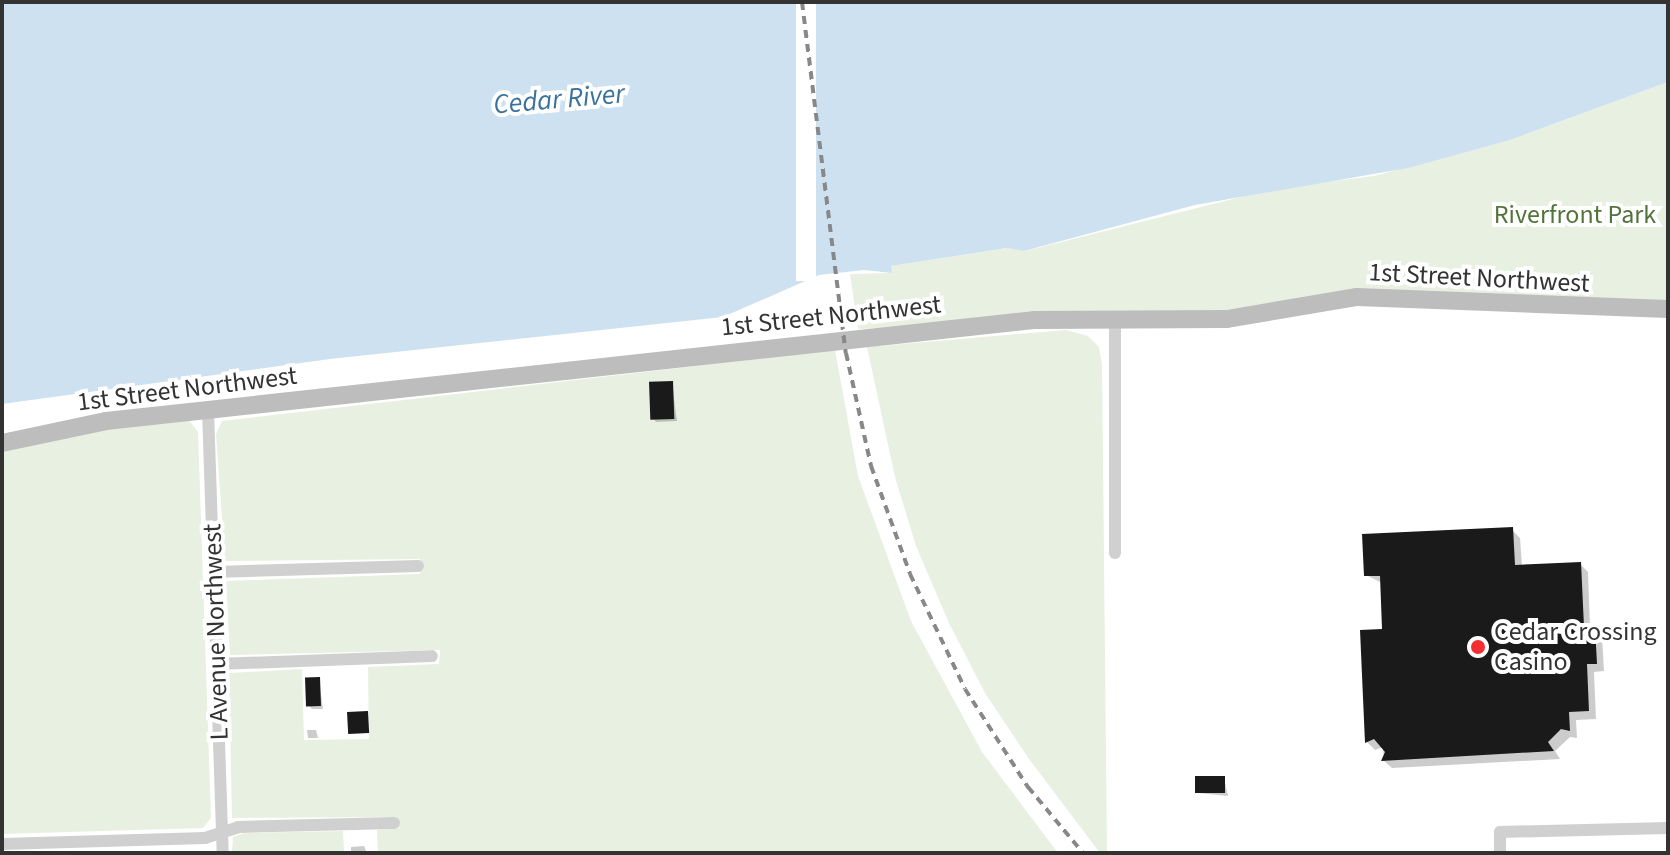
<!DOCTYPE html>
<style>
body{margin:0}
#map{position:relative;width:1670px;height:855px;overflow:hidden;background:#fff;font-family:"Source Sans 3",sans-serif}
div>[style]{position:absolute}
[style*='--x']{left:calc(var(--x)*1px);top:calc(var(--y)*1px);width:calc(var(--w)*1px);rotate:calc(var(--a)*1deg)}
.green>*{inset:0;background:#e8f0e1}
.water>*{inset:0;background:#cde1f0}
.pier>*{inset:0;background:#fff;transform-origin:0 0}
.shadow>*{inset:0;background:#0003}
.building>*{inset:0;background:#1a1a1a;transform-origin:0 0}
.street>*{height:12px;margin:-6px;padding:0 6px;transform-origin:6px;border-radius:6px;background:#d0d0d0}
.secondary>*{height:18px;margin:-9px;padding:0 9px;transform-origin:9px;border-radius:9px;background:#bdbdbd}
.rail>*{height:4px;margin-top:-2px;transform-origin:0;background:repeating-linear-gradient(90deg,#888 0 8px,transparent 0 14px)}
.dots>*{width:22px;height:22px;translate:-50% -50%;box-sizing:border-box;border:4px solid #fff;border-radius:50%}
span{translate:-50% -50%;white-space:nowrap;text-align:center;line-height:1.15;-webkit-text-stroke:8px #fff;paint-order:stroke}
.park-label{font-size:26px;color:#53733c}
.street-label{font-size:26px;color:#333}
.poi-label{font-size:26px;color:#333}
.left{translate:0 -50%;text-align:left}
.water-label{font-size:28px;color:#39729d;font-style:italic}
.frame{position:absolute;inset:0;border:4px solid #333;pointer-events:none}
</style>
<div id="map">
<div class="green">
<div style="clip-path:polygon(1668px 82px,1668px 309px,1395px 298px,1230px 319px,858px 329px,850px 274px,891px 273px,891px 266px,1008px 248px,1025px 251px,1277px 188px,1374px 176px,1510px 140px)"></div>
<div style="clip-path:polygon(1066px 330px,1088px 336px,1099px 347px,1102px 365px,1107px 853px,1100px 853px,1029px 759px,985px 693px,949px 623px,916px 546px,895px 477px,867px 347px)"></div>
<div style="clip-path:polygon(835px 350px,858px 476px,911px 621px,982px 752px,1058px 853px,378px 853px,377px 830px,394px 829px,394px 817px,232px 818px,229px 673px,302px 669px,304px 740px,369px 739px,368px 667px,439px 664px,440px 650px,230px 655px,226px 581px,420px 574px,420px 559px,225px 561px,216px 434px,222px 421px)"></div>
<div style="clip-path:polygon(189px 420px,198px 432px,211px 818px,203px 828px,2px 834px,2px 452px,88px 432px)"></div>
<div style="clip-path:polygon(343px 831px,344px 853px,232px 853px,233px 837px,244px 833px)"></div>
</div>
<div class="water">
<div style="clip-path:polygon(2px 2px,1668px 2px,1668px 82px,1510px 140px,1408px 168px,1195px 205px,1024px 251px,1007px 248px,891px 266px,892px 273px,864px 270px,819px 275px,723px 317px,330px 359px,2px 404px)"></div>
</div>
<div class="pier">
<div style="left:796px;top:2px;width:20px;height:279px"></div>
</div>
<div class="shadow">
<div style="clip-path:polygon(672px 383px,677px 421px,656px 422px,653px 418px)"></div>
<div style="clip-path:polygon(1512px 530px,1520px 538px,1522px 566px,1580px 564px,1588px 572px,1590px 628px,1602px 636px,1604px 671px,1594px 672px,1596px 719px,1576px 720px,1577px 738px,1570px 737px,1555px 751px,1560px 759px,1392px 768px,1384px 761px,1383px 747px,1375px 750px,1367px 742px,1384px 631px,1382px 583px,1366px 575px)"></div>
<div style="clip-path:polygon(319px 679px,323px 709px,312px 709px,308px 705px)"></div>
<div style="clip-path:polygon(307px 730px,316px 730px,318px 738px,308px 738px)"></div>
<div style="clip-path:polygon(1224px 778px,1228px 796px,1198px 793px)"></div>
<div style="clip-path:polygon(364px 846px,367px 853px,351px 853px,351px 847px)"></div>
</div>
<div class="building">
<div style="left:673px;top:381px;width:38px;height:24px;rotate:88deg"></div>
<div style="clip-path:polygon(1513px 527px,1515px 565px,1581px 562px,1584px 627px,1595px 626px,1597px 664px,1587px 664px,1589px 711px,1569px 712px,1570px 731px,1561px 729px,1548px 742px,1554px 751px,1381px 761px,1385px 752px,1374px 739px,1365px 743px,1360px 630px,1382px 629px,1380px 576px,1364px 576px,1362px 534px)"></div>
<div style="left:320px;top:677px;width:29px;height:15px;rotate:88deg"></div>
<div style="left:368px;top:711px;width:22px;height:21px;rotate:87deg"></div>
<div style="left:1225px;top:776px;width:17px;height:30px;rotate:90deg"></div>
</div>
<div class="street">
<div style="--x:1115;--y:321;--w:232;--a:90"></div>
<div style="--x:208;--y:410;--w:443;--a:88.1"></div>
<div style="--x:214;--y:572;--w:204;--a:-1.7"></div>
<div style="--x:217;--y:664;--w:215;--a:-2.1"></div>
<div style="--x:2;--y:844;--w:203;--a:-1.7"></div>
<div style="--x:205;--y:838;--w:35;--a:-18"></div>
<div style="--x:238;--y:827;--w:156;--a:-1.5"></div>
<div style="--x:1500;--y:853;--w:21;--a:-90"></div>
<div style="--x:1500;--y:832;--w:168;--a:-1.4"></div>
</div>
<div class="secondary">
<div style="--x:2;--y:443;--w:106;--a:-11.9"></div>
<div style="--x:106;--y:421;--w:933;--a:-6.21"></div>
<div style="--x:1034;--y:320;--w:193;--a:-0.3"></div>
<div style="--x:1227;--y:319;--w:132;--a:-9.6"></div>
<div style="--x:1357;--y:297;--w:311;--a:2.2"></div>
</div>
<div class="rail">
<div style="--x:802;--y:2;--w:354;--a:82.9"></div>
<div style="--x:846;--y:353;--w:116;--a:77.5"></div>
<div style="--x:871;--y:466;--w:115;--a:70.1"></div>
<div style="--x:910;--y:574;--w:127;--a:64.4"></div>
<div style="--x:965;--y:689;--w:117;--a:57.3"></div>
<div style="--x:1028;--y:787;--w:86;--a:50.2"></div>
</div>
<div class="dots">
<div style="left:1478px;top:647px;background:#f22d34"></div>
</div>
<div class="park-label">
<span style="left:1575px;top:215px">Riverfront Park</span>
</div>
<div class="street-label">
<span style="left:1479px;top:278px;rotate:3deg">1st Street Northwest</span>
<span style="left:831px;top:316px;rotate:-6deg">1st Street Northwest</span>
<span style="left:187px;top:389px;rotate:-7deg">1st Street Northwest</span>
<span style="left:216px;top:632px;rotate:-92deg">L Avenue Northwest</span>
</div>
<div class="poi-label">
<span class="left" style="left:1494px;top:647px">Cedar Crossing<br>Casino</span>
</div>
<div class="water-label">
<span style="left:559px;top:99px;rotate:-5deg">Cedar River</span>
</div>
<div class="frame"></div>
</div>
